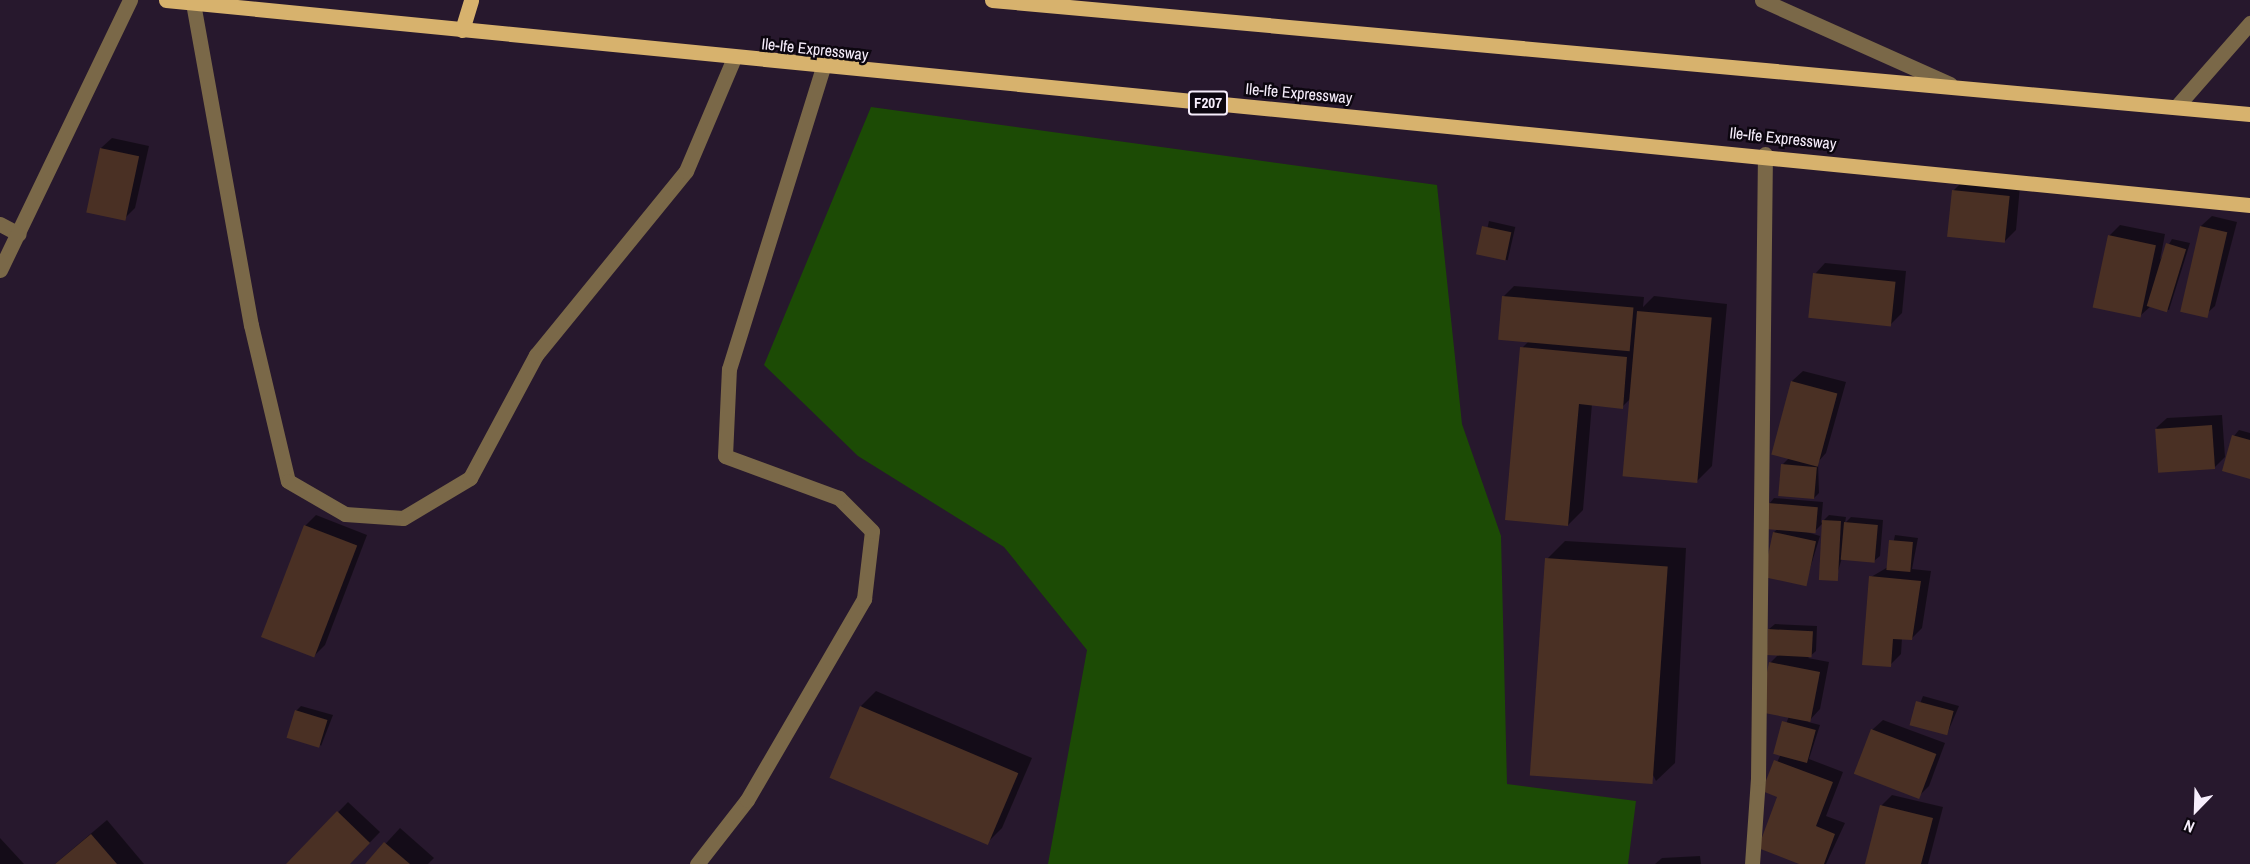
<!DOCTYPE html>
<style>
body{margin:0}
#map{position:relative;width:2250px;height:864px;overflow:hidden;background:#27182d;font-family:"Archivo Narrow",sans-serif}
div>[style]{position:absolute}
[style*='--x']{left:calc(var(--x)*1px);top:calc(var(--y)*1px);width:calc(var(--w)*1px);rotate:calc(var(--a)*1deg)}
.green>*{inset:0;background:#1c4b05}
.shadow>*{inset:0;background:#0007;transform-origin:0 0}
.building>*{inset:0;background:#4a3024;transform-origin:0 0}
.service>*{height:15px;margin:-7.5px;padding:0 7.5px;transform-origin:7.5px;border-radius:7.5px;background:#7a6848}
.minor>*{height:15px;margin:-7.5px;padding:0 7.5px;transform-origin:7.5px;border-radius:7.5px;background:#7a6848}
.primary>*{height:15px;margin:-7.5px;padding:0 7.5px;transform-origin:7.5px;border-radius:7.5px;background:#d7b26d}
span{translate:-50% -50%;white-space:nowrap;text-align:center;line-height:1.15;-webkit-text-stroke:5px #0c060f;paint-order:stroke}
.shield-label span{padding:2px 4px;background:#0c060f;border:2px solid;border-radius:4px;-webkit-text-stroke-width:0}
.shield-label{font-size:15px;color:#f7eefc;font-weight:700}
.street-label{font-size:16px;color:#f7eefc}
.north{position:absolute;left:2166px;top:780px;width:60px;height:60px;-webkit-text-stroke:4px #0c060f;paint-order:stroke;rotate:203deg;font-size:16px;font-weight:700;line-height:24px;text-align:center;color:#f7eefc}
.north::after{content:'';display:block;margin:auto;width:21px;height:27px;background:#f7eefc;clip-path:polygon(50% 0,100% 100%,50% 72%,0 100%)}
</style>
<div id="map">
<div class="green">
<div style="clip-path:polygon(871px 107px,1437px 185px,1462px 424px,1501px 536px,1507px 784px,1636px 801px,1628px 864px,1048px 864px,1087px 650px,1004px 547px,858px 456px,764px 365px)"></div>
</div>
<div class="shadow">
<div style="clip-path:polygon(112px 138px,149px 146px,135px 208px,124px 219px,101px 148px)"></div>
<div style="clip-path:polygon(1964px 180px,2020px 186px,2016px 230px,2005px 241px,1953px 191px)"></div>
<div style="clip-path:polygon(2212px 216px,2237px 222px,2215px 306px,2204px 316px,2201px 226px)"></div>
<div style="left:1489px;top:221px;width:27px;height:34px;rotate:13deg"></div>
<div style="clip-path:polygon(2120px 225px,2165px 234px,2160px 260px,2172px 239px,2190px 243px,2169px 310px,2151px 306px,2141px 315px,2109px 236px)"></div>
<div style="clip-path:polygon(1825px 263px,1906px 271px,1902px 313px,1891px 324px,1815px 274px)"></div>
<div style="clip-path:polygon(1514px 286px,1644px 297px,1643px 307px,1654px 296px,1727px 304px,1712px 466px,1697px 481px,1631px 398px,1622px 407px,1592px 404px,1583px 510px,1568px 525px,1522px 348px,1529px 341px,1504px 296px)"></div>
<div style="clip-path:polygon(1803px 371px,1846px 382px,1826px 453px,1818px 462px,1819px 493px,1814px 498px,1783px 464px,1790px 457px,1773px 453px,1792px 381px)"></div>
<div style="clip-path:polygon(2222px 415px,2225px 457px,2214px 468px,2156px 428px,2167px 418px)"></div>
<div style="clip-path:polygon(2239px 430px,2250px 433px,2250px 478px,2234px 436px)"></div>
<div style="clip-path:polygon(1774px 498px,1823px 502px,1821px 523px,1829px 515px,1846px 517px,1845px 523px,1851px 517px,1883px 520px,1880px 556px,1874px 561px,1842px 558px,1835px 581px,1823px 523px,1815px 531px,1800px 530px,1820px 536px,1805px 585px,1774px 532px,1779px 528px,1769px 504px)"></div>
<div style="clip-path:polygon(316px 515px,367px 535px,325px 645px,314px 656px,305px 526px)"></div>
<div style="clip-path:polygon(1895px 535px,1918px 538px,1912px 569px,1931px 571px,1922px 628px,1911px 639px,1902px 638px,1901px 654px,1890px 665px,1871px 577px,1888px 567px)"></div>
<div style="clip-path:polygon(1565px 541px,1686px 548px,1675px 763px,1656px 781px,1547px 559px)"></div>
<div style="clip-path:polygon(1775px 624px,1817px 626px,1816px 651px,1808px 658px,1829px 662px,1820px 709px,1808px 722px,1820px 725px,1809px 759px,1843px 772px,1826px 816px,1845px 823px,1826px 864px,1803px 864px,1779px 796px,1764px 790px,1781px 754px,1775px 753px,1789px 716px,1770px 663px,1779px 654px,1769px 629px)"></div>
<div style="clip-path:polygon(876px 691px,1032px 758px,1002px 828px,987px 843px,861px 706px)"></div>
<div style="clip-path:polygon(1923px 696px,1959px 706px,1947px 734px,1912px 724px)"></div>
<div style="clip-path:polygon(301px 706px,333px 715px,321px 746px,296px 711px)"></div>
<div style="clip-path:polygon(1883px 720px,1945px 743px,1929px 786px,1919px 796px,1872px 730px)"></div>
<div style="clip-path:polygon(1892px 795px,1943px 807px,1928px 864px,1867px 864px,1882px 805px)"></div>
<div style="clip-path:polygon(348px 802px,380px 832px,349px 864px,288px 864px)"></div>
<div style="clip-path:polygon(107px 820px,144px 864px,55px 864px)"></div>
<div style="clip-path:polygon(400px 828px,434px 858px,428px 864px,367px 864px)"></div>
<div style="clip-path:polygon(0 838px,24px 864px,0 864px)"></div>
<div style="clip-path:polygon(1700px 856px,1701px 864px,1655px 864px,1662px 858px)"></div>
</div>
<div class="building">
<div style="left:100px;top:148px;width:40px;height:66px;rotate:12deg"></div>
<div style="left:1952px;top:190px;width:58px;height:47px;rotate:6deg"></div>
<div style="left:1482px;top:226px;width:30px;height:29px;rotate:12deg"></div>
<div style="left:2200px;top:226px;width:28px;height:88px;rotate:13deg"></div>
<div style="left:2108px;top:235px;width:49px;height:74px;rotate:12deg"></div>
<div style="left:2166px;top:243px;width:21px;height:66px;rotate:17deg"></div>
<div style="left:1813px;top:273px;width:83px;height:45px;rotate:6deg"></div>
<div style="left:1502px;top:296px;width:132px;height:44px;rotate:5deg"></div>
<div style="left:1637px;top:311px;width:75px;height:166px;rotate:5deg"></div>
<div style="clip-path:polygon(1520px 347px,1627px 357px,1623px 409px,1579px 404px,1568px 526px,1505px 520px)"></div>
<div style="left:1791px;top:381px;width:48px;height:76px;rotate:15deg"></div>
<div style="left:2212px;top:425px;width:44px;height:57px;rotate:86deg"></div>
<div style="clip-path:polygon(2232px 435px,2250px 440px,2250px 479px,2222px 471px)"></div>
<div style="left:1781px;top:464px;width:36px;height:32px;rotate:5deg"></div>
<div style="left:1768px;top:503px;width:50px;height:26px;rotate:5deg"></div>
<div style="left:1822px;top:520px;width:19px;height:60px;rotate:3deg"></div>
<div style="left:1844px;top:522px;width:34px;height:38px;rotate:5deg"></div>
<div style="left:304px;top:525px;width:57px;height:120px;rotate:21deg"></div>
<div style="left:1773px;top:532px;width:44px;height:46px;rotate:12deg"></div>
<div style="left:1889px;top:540px;width:24px;height:30px;rotate:5deg"></div>
<div style="left:1545px;top:558px;width:123px;height:218px;rotate:4deg"></div>
<div style="clip-path:polygon(1869px 576px,1921px 581px,1912px 640px,1893px 639px,1891px 667px,1862px 665px)"></div>
<div style="left:1768px;top:629px;width:45px;height:26px;rotate:3deg"></div>
<div style="left:1769px;top:662px;width:52px;height:51px;rotate:11deg"></div>
<div style="left:1916px;top:701px;width:39px;height:25px;rotate:15deg"></div>
<div style="left:860px;top:706px;width:172px;height:78px;rotate:23deg"></div>
<div style="left:295px;top:710px;width:34px;height:29px;rotate:17deg"></div>
<div style="left:1782px;top:721px;width:35px;height:34px;rotate:15deg"></div>
<div style="left:1871px;top:729px;width:70px;height:48px;rotate:21deg"></div>
<div style="clip-path:polygon(1774px 760px,1833px 782px,1816px 826px,1835px 834px,1824px 864px,1799px 864px,1758px 848px,1777px 797px,1762px 791px)"></div>
<div style="clip-path:polygon(1880px 805px,1933px 818px,1921px 864px,1865px 864px)"></div>
<div style="clip-path:polygon(337px 811px,370px 843px,350px 864px,286px 864px)"></div>
<div style="clip-path:polygon(91px 834px,117px 864px,55px 864px)"></div>
<div style="clip-path:polygon(384px 842px,410px 864px,365px 864px)"></div>
</div>
<div class="service">
<div style="--x:2177;--y:106;--w:111;--a:-48.7"></div>
</div>
<div class="minor">
<div style="--x:1762;--y:0;--w:206;--a:24.1"></div>
<div style="--x:193;--y:3;--w:327;--a:79.8"></div>
<div style="--x:251;--y:325;--w:160;--a:76.7"></div>
<div style="--x:288;--y:481;--w:66;--a:30.1"></div>
<div style="--x:345;--y:514;--w:58;--a:3.9"></div>
<div style="--x:403;--y:518;--w:78;--a:-30.8"></div>
<div style="--x:470;--y:478;--w:140;--a:-61.8"></div>
<div style="--x:536;--y:355;--w:237;--a:-50.8"></div>
<div style="--x:686;--y:171;--w:123;--a:-67"></div>
<div style="--x:0;--y:224;--w:21;--a:28"></div>
<div style="--x:0;--y:270;--w:300;--a:-64.3"></div>
<div style="--x:697;--y:864;--w:81;--a:-52"></div>
<div style="--x:747;--y:800;--w:233;--a:-59.8"></div>
<div style="--x:864;--y:599;--w:68;--a:-83.3"></div>
<div style="--x:872;--y:531;--w:47;--a:-135"></div>
<div style="--x:839;--y:498;--w:121;--a:-159.8"></div>
<div style="--x:725;--y:456;--w:87;--a:-87.4"></div>
<div style="--x:729;--y:369;--w:316;--a:-72.7"></div>
<div style="--x:1752;--y:864;--w:86;--a:-86"></div>
<div style="--x:1758;--y:778;--w:624;--a:-89.36"></div>
</div>
<div class="primary">
<div style="--x:166;--y:0;--w:2094;--a:5.62"></div>
<div style="--x:992;--y:0;--w:1263;--a:5.18"></div>
<div style="--x:462;--y:30;--w:31;--a:-73"></div>
</div>
<div class="shield-label">
<span style="left:1208px;top:103px">F207</span>
</div>
<div class="street-label">
<span style="left:815px;top:49px;rotate:6deg">Ile-Ife Expressway</span>
<span style="left:1299px;top:93px;rotate:5deg">Ile-Ife Expressway</span>
<span style="left:1783px;top:138px;rotate:6deg">Ile-Ife Expressway</span>
</div>
<div class="north">N</div>
</div>
